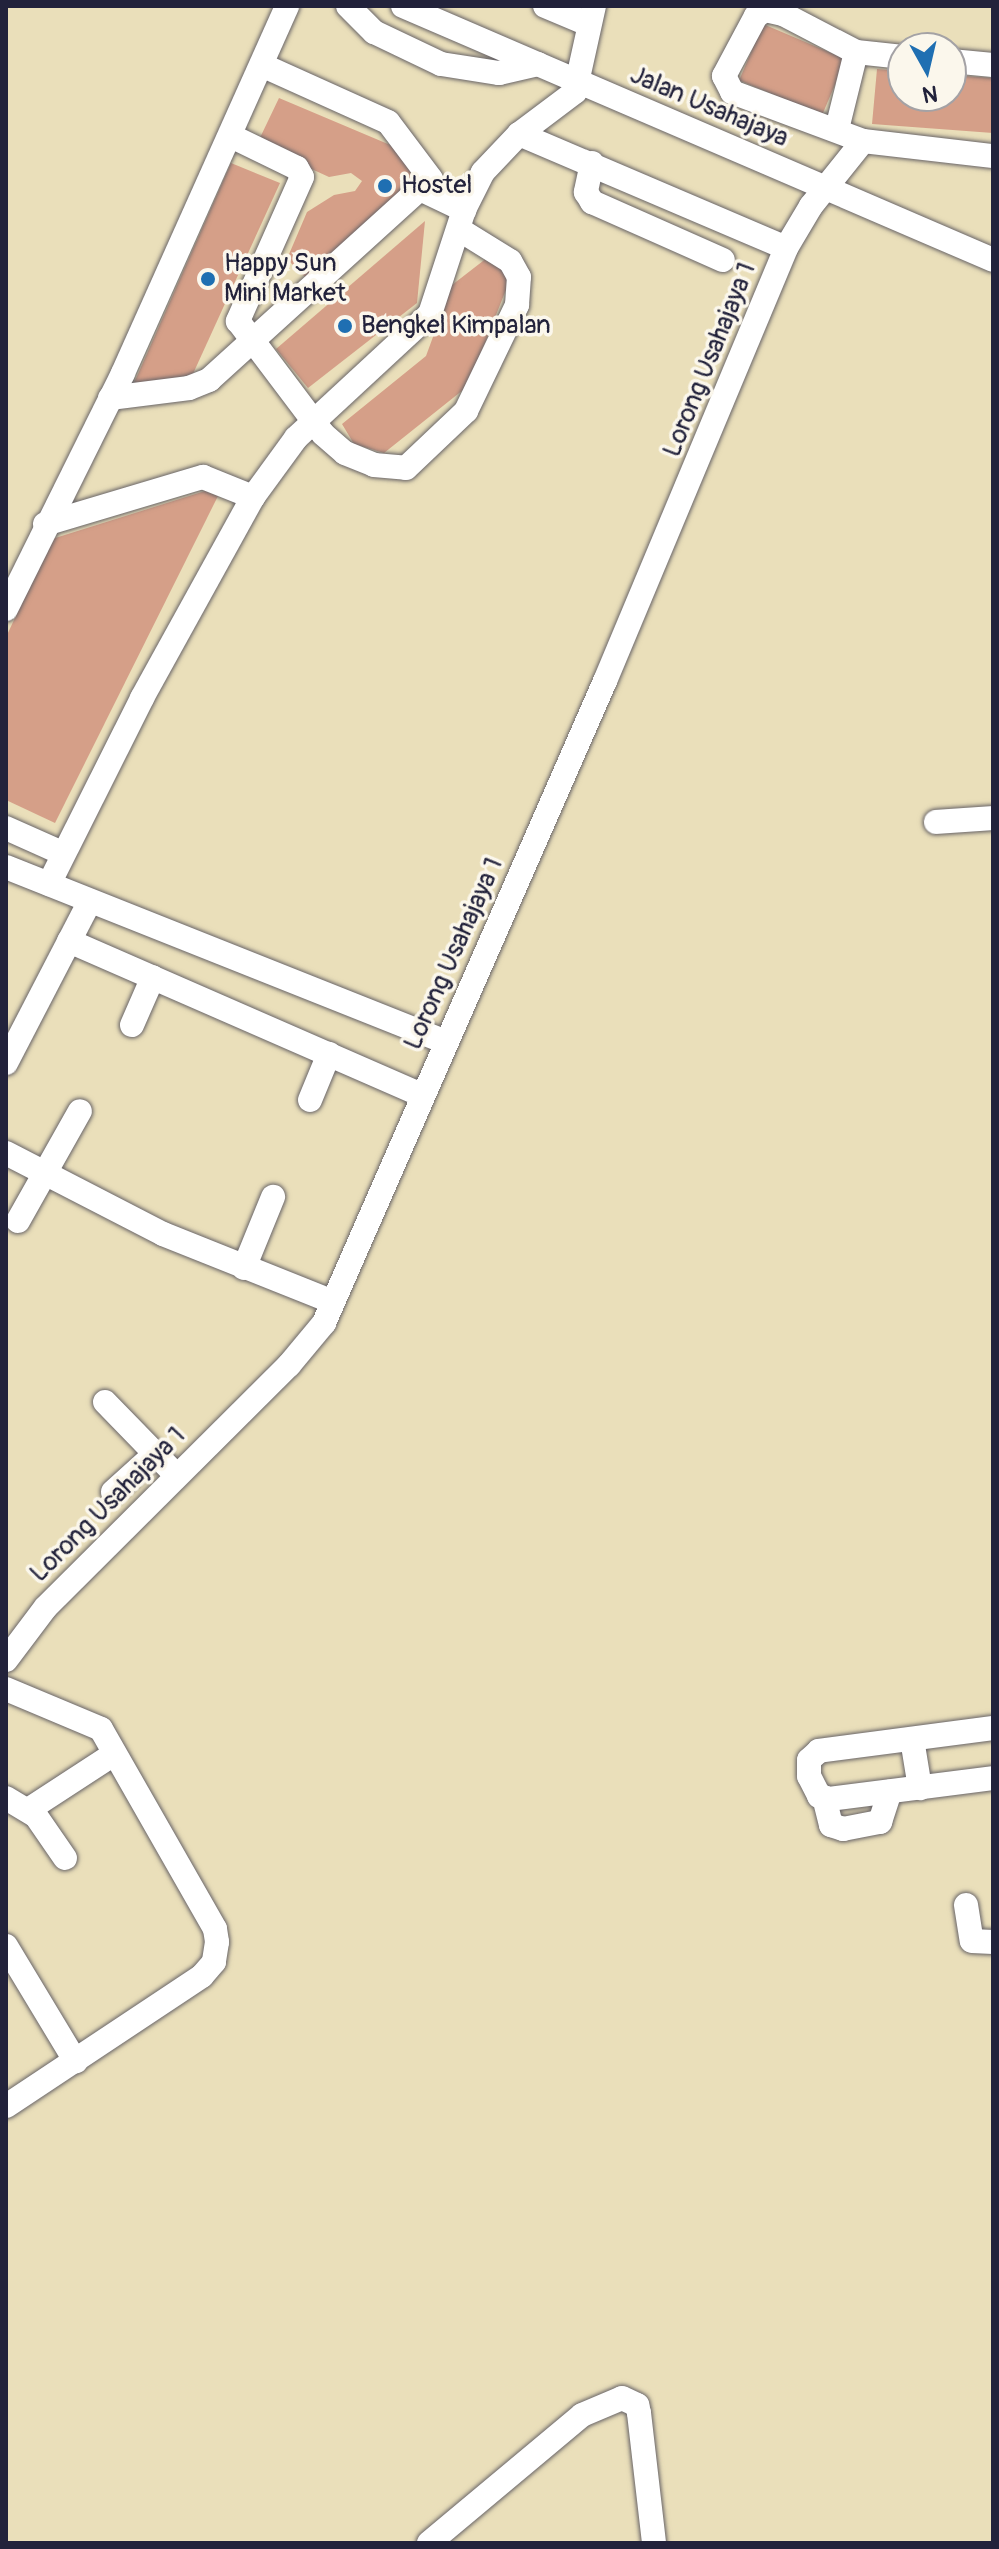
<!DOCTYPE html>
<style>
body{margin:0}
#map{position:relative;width:999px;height:2549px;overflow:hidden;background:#eadfba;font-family:Pangolin,sans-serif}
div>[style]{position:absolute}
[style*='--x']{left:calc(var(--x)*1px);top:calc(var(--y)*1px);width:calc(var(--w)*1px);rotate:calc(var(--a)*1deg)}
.building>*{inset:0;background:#d59f88;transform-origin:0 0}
.roads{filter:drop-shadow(0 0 2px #686467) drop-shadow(0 0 2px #686467)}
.minor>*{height:24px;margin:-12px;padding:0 12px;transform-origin:12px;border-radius:12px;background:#fff}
.dots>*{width:22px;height:22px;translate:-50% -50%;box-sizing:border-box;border:4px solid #fbf7ec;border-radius:50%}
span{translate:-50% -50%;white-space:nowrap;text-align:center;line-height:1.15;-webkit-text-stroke:7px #fbf7ec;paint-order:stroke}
.street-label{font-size:26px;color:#22223b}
.poi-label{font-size:26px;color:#22223b}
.left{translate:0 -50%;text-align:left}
.frame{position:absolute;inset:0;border:8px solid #22223b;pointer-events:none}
.north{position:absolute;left:887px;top:32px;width:80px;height:80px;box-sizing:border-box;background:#fbf7ec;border:2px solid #a4a2a5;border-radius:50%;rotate:172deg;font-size:22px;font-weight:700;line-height:32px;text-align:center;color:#22223b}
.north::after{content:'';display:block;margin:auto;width:28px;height:36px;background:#1f6fb2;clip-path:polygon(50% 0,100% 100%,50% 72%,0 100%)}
</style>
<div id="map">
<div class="building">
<div style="left:763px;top:24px;width:90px;height:61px;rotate:23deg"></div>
<div style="clip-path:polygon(877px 69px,903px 71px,903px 96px,951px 96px,951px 75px,993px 78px,993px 133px,872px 124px)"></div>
<div style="clip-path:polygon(279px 98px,395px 147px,407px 160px,412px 177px,411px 193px,306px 278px,287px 259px,307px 212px,334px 195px,355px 191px,362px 181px,351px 173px,329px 177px,257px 144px)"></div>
<div style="clip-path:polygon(231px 163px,280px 183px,192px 376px,148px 391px,134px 383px)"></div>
<div style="clip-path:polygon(425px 221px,417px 303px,308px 388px,276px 349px)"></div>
<div style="clip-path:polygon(492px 254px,511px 277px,468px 386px,384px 453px,354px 444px,342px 424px,426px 356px,452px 285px)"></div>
<div style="clip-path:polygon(205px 491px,218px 496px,55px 823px,6px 800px,6px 637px,52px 539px)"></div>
</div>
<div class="roads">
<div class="minor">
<div style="--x:348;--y:6;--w:37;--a:45"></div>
<div style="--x:374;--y:32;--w:74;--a:25.5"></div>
<div style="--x:441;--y:64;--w:59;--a:8.8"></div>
<div style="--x:499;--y:73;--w:40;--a:-13"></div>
<div style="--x:403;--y:6;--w:642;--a:23.29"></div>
<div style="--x:545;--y:6;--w:47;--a:22.7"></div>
<div style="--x:594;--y:6;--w:88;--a:102.5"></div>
<div style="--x:575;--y:92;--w:70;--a:143.1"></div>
<div style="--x:519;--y:134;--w:290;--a:23.1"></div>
<div style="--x:903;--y:57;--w:47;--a:-173.9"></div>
<div style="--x:856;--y:52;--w:82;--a:-152.5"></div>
<div style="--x:783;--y:14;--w:18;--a:-167"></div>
<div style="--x:765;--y:10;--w:11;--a:146"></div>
<div style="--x:756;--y:16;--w:68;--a:118.1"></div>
<div style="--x:724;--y:76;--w:18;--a:63"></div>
<div style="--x:732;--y:92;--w:140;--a:20.5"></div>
<div style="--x:863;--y:141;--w:131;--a:6.6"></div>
<div style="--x:951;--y:61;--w:42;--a:5.4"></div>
<div style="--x:837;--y:129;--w:79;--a:-76.1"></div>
<div style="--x:231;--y:136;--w:73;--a:25.9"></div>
<div style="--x:297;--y:168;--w:10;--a:61"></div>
<div style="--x:302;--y:177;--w:158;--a:114"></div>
<div style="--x:238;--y:321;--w:141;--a:53"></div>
<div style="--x:323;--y:434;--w:29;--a:41"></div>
<div style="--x:345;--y:453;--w:31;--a:22"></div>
<div style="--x:374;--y:465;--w:32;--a:5"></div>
<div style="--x:406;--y:468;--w:83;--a:-43.5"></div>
<div style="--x:466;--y:411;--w:118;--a:-64.3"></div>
<div style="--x:517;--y:305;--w:28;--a:-86"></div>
<div style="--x:519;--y:277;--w:18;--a:-119"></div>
<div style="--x:510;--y:261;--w:59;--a:-148.2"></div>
<div style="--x:592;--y:163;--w:30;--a:102"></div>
<div style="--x:586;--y:192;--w:12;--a:59"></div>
<div style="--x:592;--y:202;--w:143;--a:23.9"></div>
<div style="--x:422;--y:190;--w:47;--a:25.5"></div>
<div style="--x:110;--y:398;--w:80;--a:-7.2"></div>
<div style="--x:189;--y:388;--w:22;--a:-22"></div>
<div style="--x:209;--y:380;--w:299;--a:-42.2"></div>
<div style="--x:431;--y:179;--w:71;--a:-127"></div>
<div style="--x:388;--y:122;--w:138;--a:-155.7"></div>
<div style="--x:45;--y:524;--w:165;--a:-16.6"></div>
<div style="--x:203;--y:477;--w:54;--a:21.8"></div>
<div style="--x:6;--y:609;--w:263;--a:-63.6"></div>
<div style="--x:123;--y:373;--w:402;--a:-65.9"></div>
<div style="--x:936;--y:822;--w:57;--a:-4"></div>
<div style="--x:6;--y:828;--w:61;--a:24.1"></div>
<div style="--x:6;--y:867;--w:474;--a:21.7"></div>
<div style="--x:49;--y:884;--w:208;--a:-63.4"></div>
<div style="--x:142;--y:698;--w:230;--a:-61.1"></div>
<div style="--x:253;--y:497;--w:73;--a:-53.9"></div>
<div style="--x:296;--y:438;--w:183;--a:-42.8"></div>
<div style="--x:430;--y:314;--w:109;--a:-71.9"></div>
<div style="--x:464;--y:210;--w:42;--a:-63.4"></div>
<div style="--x:483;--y:172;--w:52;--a:-46.5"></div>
<div style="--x:69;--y:941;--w:386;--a:23.6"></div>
<div style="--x:132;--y:1025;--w:52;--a:-66.4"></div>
<div style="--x:6;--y:1063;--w:182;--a:-62.6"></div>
<div style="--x:310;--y:1100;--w:50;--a:-67.6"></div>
<div style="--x:6;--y:1153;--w:177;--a:27.3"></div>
<div style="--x:163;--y:1234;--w:183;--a:21.8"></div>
<div style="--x:18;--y:1221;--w:126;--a:-60.6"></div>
<div style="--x:244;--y:1268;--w:77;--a:-67.8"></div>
<div style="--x:105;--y:1402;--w:102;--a:45.8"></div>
<div style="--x:113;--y:1492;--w:58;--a:-42.2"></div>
<div style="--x:6;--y:1660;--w:66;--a:-53"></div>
<div style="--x:46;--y:1607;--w:343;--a:-44.9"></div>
<div style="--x:289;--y:1365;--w:55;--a:-50.2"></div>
<div style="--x:324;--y:1323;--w:701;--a:-66.36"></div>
<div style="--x:605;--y:681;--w:469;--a:-67.3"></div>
<div style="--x:786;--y:248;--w:49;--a:-59.2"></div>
<div style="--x:811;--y:206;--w:83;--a:-51.3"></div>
<div style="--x:6;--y:1689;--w:103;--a:22.8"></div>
<div style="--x:101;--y:1729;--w:230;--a:60.3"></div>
<div style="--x:215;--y:1929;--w:13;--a:81"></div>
<div style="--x:217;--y:1942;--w:20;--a:99"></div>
<div style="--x:214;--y:1962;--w:18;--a:131"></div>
<div style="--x:202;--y:1976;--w:235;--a:146.4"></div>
<div style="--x:993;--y:1728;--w:176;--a:172.5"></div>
<div style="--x:819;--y:1751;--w:13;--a:138"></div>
<div style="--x:809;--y:1760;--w:16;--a:90"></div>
<div style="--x:809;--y:1776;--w:22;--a:63"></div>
<div style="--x:819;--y:1796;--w:10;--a:17"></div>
<div style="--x:829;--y:1799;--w:165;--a:-7.3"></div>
<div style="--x:912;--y:1739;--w:50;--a:80.7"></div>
<div style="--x:824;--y:1797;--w:29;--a:76"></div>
<div style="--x:831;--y:1825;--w:13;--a:18"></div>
<div style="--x:843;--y:1829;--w:38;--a:-11"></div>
<div style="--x:880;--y:1822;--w:32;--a:-72"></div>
<div style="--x:6;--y:1798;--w:35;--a:31"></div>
<div style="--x:36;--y:1816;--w:51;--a:55.4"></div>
<div style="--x:28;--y:1810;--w:103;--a:-33.1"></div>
<div style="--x:966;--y:1905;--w:36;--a:81"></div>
<div style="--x:972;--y:1941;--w:21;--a:3"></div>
<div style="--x:6;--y:1946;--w:135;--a:58.9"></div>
<div style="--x:429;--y:2543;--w:199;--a:-39.9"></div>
<div style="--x:582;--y:2415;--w:43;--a:-23"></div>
<div style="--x:622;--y:2398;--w:17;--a:25"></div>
<div style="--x:637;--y:2405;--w:8;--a:76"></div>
<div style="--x:639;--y:2413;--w:131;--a:83.4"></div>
</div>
</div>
<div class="dots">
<div style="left:385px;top:186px;background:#1f6fb2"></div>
<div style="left:208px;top:279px;background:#1f6fb2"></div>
<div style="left:345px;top:326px;background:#1f6fb2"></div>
</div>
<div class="street-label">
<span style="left:709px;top:107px;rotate:23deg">Jalan Usahajaya</span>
<span style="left:710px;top:360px;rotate:-68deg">Lorong Usahajaya 1</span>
<span style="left:454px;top:954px;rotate:-66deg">Lorong Usahajaya 1</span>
<span style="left:108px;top:1505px;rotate:-45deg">Lorong Usahajaya 1</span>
</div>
<div class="poi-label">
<span class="left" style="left:401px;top:186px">Hostel</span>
<span class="left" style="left:224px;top:279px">Happy Sun<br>Mini Market</span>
<span class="left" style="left:361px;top:326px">Bengkel Kimpalan</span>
</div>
<div class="frame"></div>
<div class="north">N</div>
</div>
